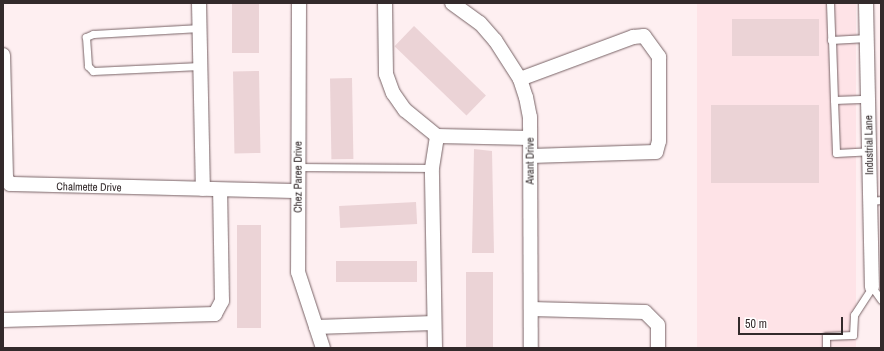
<!DOCTYPE html>
<style>
body{margin:0}
#map{position:relative;width:884px;height:351px;overflow:hidden;background:#feeff1;font-family:"Archivo Narrow",sans-serif}
div>[style]{position:absolute}
[style*='--x']{left:calc(var(--x)*1px);top:calc(var(--y)*1px);width:calc(var(--w)*1px);rotate:calc(var(--a)*1deg)}
.built>*{inset:0;background:#fee3e7;transform-origin:0 0}
.building>*{inset:0;background:#ebd3d6;transform-origin:0 0}
.roads{filter:drop-shadow(0 0 1px #786366) drop-shadow(0 0 1px #786366)}
.service>*{height:7px;margin:-3.5px;padding:0 3.5px;transform-origin:3.5px;border-radius:3.5px;background:#fff}
.minor>*{height:14px;margin:-7px;padding:0 7px;transform-origin:7px;border-radius:7px;background:#fff}
span{translate:-50% -50%;white-space:nowrap;text-align:center;line-height:1.15;-webkit-text-stroke:3px #fff;paint-order:stroke}
.street-label{font-size:11px;color:#332a2b}
.frame{position:absolute;inset:0;border:4px solid #332a2b;pointer-events:none}
.scale{position:absolute;left:738px;top:317px;width:105px;height:18px;box-sizing:border-box;border:2px solid #332a2b;border-top:0;padding-left:5px;font-size:12px;line-height:14px;white-space:nowrap;color:#332a2b;-webkit-text-stroke:3px #fff;paint-order:stroke}
</style>
<div id="map">
<div class="built">
<div style="left:697px;top:3px;width:159px;height:345px"></div>
</div>
<div class="building">
<div style="left:232px;top:3px;width:27px;height:50px"></div>
<div style="left:732px;top:19px;width:87px;height:37px"></div>
<div style="left:414px;top:26px;width:100px;height:28px;rotate:44deg"></div>
<div style="left:259px;top:71px;width:82px;height:26px;rotate:89deg"></div>
<div style="left:352px;top:78px;width:81px;height:22px;rotate:89deg"></div>
<div style="left:711px;top:105px;width:108px;height:78px"></div>
<div style="clip-path:polygon(474px 149px,492px 151px,494px 253px,472px 253px)"></div>
<div style="left:416px;top:202px;width:22px;height:77px;rotate:87deg"></div>
<div style="left:237px;top:225px;width:24px;height:103px"></div>
<div style="left:417px;top:261px;width:21px;height:81px;rotate:90deg"></div>
<div style="left:466px;top:272px;width:27px;height:76px"></div>
</div>
<div class="roads">
<div class="service">
<div style="--x:830;--y:3;--w:37;--a:88"></div>
<div style="--x:831;--y:40;--w:36;--a:-3"></div>
<div style="--x:200;--y:28;--w:107;--a:176.8"></div>
<div style="--x:93;--y:34;--w:8;--a:157"></div>
<div style="--x:86;--y:37;--w:29;--a:86"></div>
<div style="--x:88;--y:66;--w:7;--a:45"></div>
<div style="--x:93;--y:71;--w:107;--a:-2.7"></div>
<div style="--x:832;--y:40;--w:60;--a:88.1"></div>
<div style="--x:834;--y:100;--w:34;--a:-2"></div>
<div style="--x:834;--y:100;--w:53;--a:87.8"></div>
<div style="--x:836;--y:153;--w:33;--a:-3"></div>
<div style="--x:298;--y:167;--w:134;--a:0.4"></div>
<div style="--x:870;--y:201;--w:11;--a:-5"></div>
<div style="--x:826;--y:348;--w:12;--a:-90"></div>
<div style="--x:826;--y:336;--w:27;--a:-2"></div>
<div style="--x:853;--y:335;--w:20;--a:-87"></div>
<div style="--x:854;--y:315;--w:33;--a:-57"></div>
<div style="--x:872;--y:287;--w:16;--a:55"></div>
</div>
<div class="minor">
<div style="--x:199;--y:3;--w:186;--a:88.8"></div>
<div style="--x:299;--y:3;--w:269;--a:90.2"></div>
<div style="--x:298;--y:272;--w:80;--a:71.8"></div>
<div style="--x:385;--y:3;--w:71;--a:89.2"></div>
<div style="--x:386;--y:74;--w:20;--a:70"></div>
<div style="--x:393;--y:93;--w:21;--a:55"></div>
<div style="--x:405;--y:110;--w:41;--a:39.1"></div>
<div style="--x:437;--y:136;--w:93;--a:1.2"></div>
<div style="--x:452;--y:3;--w:34;--a:36"></div>
<div style="--x:480;--y:23;--w:23;--a:49"></div>
<div style="--x:495;--y:40;--w:46;--a:57.3"></div>
<div style="--x:520;--y:79;--w:19;--a:72"></div>
<div style="--x:526;--y:97;--w:20;--a:79"></div>
<div style="--x:530;--y:117;--w:231;--a:89.8"></div>
<div style="--x:866;--y:3;--w:284;--a:88.8"></div>
<div style="--x:3;--y:55;--w:123;--a:88.6"></div>
<div style="--x:6;--y:178;--w:7;--a:56"></div>
<div style="--x:10;--y:184;--w:287;--a:1.4"></div>
<div style="--x:520;--y:79;--w:121;--a:-20.4"></div>
<div style="--x:633;--y:37;--w:11;--a:-5"></div>
<div style="--x:644;--y:36;--w:26;--a:54"></div>
<div style="--x:659;--y:57;--w:84;--a:90"></div>
<div style="--x:659;--y:141;--w:11;--a:105"></div>
<div style="--x:656;--y:152;--w:126;--a:178.2"></div>
<div style="--x:531;--y:309;--w:114;--a:1.5"></div>
<div style="--x:645;--y:312;--w:18;--a:45"></div>
<div style="--x:658;--y:325;--w:23;--a:90"></div>
<div style="--x:3;--y:320;--w:212;--a:-1.6"></div>
<div style="--x:215;--y:314;--w:15;--a:-62"></div>
<div style="--x:222;--y:301;--w:111;--a:-91"></div>
<div style="--x:316;--y:327;--w:118;--a:-1.9"></div>
<div style="--x:435;--y:348;--w:180;--a:-91"></div>
<div style="--x:432;--y:168;--w:32;--a:-81"></div>
</div>
</div>
<div class="street-label">
<span style="left:869px;top:145px;rotate:-91deg">Industrial Lane</span>
<span style="left:530px;top:161px;rotate:-90deg">Avant Drive</span>
<span style="left:298px;top:177px;rotate:-90deg">Chez Paree Drive</span>
<span style="left:89px;top:187px;rotate:1deg">Chalmette Drive</span>
</div>
<div class="frame"></div>
<div class="scale">50 m</div>
</div>
